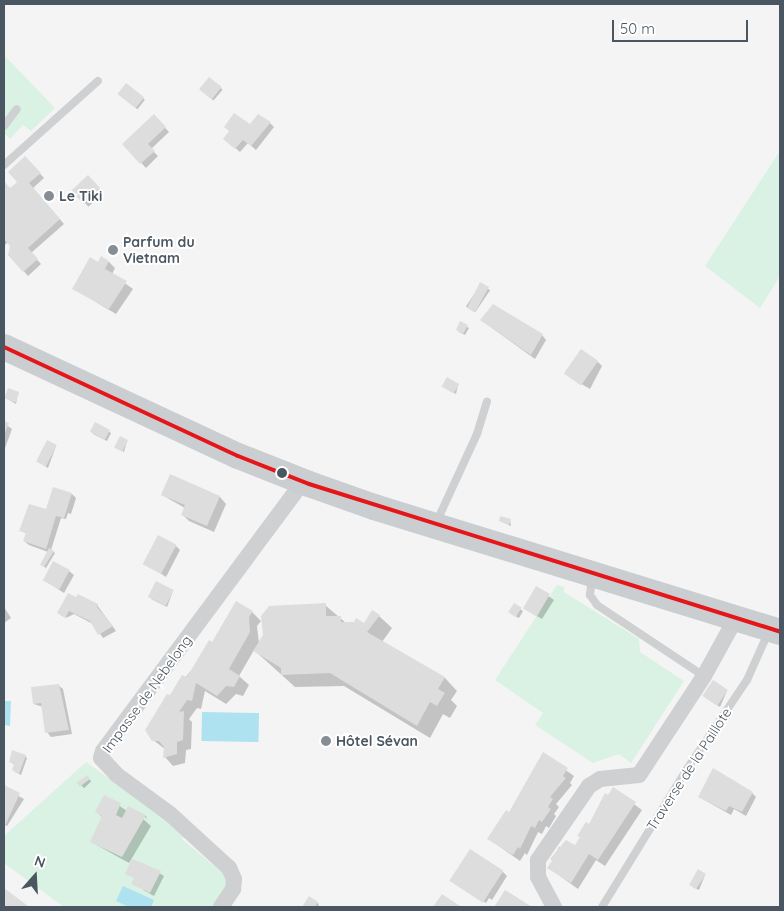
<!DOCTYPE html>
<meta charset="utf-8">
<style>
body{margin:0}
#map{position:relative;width:784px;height:911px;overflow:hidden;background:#f4f4f4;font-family:Quicksand,sans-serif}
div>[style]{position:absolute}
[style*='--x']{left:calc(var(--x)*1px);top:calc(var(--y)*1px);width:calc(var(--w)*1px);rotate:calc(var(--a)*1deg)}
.green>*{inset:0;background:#d9f2e3}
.water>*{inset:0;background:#aee2f0;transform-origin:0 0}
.shadow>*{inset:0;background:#0003;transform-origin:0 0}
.building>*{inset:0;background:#ddddde;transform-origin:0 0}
.lane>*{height:8px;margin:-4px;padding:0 4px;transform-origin:4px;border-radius:4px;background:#ced0d2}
.street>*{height:16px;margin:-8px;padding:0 8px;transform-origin:8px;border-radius:8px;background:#ced0d2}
.primary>*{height:26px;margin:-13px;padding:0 13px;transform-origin:13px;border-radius:13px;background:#caced1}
.bus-1>*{height:4px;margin:-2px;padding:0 2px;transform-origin:2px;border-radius:2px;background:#e41619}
.dots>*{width:14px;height:14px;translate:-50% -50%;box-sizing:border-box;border:2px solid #fff;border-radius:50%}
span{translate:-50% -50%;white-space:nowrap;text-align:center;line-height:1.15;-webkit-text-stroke:4px #fff;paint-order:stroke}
.poi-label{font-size:14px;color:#4a5661;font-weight:700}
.left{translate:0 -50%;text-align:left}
.street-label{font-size:14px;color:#4a5661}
.frame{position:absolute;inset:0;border:5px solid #4a5661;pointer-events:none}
.north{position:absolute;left:10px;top:851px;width:50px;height:50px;-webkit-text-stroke:4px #fff;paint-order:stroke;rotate:19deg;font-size:14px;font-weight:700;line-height:20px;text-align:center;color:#4a5661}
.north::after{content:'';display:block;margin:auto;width:18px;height:22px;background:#4a5661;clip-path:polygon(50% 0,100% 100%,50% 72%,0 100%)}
.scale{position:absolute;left:612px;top:20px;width:136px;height:22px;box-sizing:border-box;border:2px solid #4a5661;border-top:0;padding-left:6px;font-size:15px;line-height:18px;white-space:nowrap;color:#4a5661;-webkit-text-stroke:4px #fff;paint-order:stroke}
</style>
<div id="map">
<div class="green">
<div style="clip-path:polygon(4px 55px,55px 108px,31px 131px,23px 125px,10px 139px,4px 133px)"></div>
<div style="clip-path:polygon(780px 151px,780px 276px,760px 308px,705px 266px)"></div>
<div style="clip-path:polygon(557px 585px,564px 587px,564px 592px,639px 639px,640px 652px,684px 681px,631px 763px,619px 754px,593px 763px,535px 725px,543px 713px,495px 680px)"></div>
<div style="clip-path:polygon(86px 762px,185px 833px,182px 839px,227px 877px,228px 887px,213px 907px,64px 907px,4px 863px,4px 836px)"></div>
</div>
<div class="water">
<div style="clip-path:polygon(4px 701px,11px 701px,10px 726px,4px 725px)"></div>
<div style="left:202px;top:712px;width:57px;height:29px;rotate:1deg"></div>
<div style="clip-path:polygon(123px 886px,154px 900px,151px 907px,129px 907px,116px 901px)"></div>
</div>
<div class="shadow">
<div style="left:209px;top:78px;width:18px;height:14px;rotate:41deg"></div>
<div style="left:126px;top:85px;width:24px;height:12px;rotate:38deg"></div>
<div style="clip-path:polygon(158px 120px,169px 132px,151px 149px,158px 156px,146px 168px,124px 144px)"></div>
<div style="clip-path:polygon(270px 123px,274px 127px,256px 150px,248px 143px,240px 152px,233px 146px,251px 126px)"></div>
<div style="clip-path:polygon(25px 157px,44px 178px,33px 188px,64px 224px,31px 253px,41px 264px,28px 276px,9px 254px,12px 246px,8px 242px,4px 246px,4px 182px,11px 190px,18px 182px)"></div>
<div style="left:88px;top:177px;width:22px;height:20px;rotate:47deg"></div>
<div style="clip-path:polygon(109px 262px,115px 268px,112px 274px,133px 289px,116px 314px,74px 289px,99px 264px)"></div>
<div style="left:481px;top:284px;width:11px;height:27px;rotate:34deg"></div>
<div style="clip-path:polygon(481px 320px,542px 335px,546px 340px,535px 359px)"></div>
<div style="clip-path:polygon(461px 323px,469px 328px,465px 335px,459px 332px)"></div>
<div style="clip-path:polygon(598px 362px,602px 366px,590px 389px,568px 376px)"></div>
<div style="clip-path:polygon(458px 385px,456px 394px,445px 388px)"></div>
<div style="clip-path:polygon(18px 393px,16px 404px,6px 398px)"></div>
<div style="clip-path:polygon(4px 423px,12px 429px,4px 451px)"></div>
<div style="clip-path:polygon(95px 424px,111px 433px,107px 441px,93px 434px)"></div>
<div style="clip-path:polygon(127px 441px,124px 452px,118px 448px)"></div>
<div style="clip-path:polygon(56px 446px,48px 468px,37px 461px)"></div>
<div style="clip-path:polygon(170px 476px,220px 497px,226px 504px,214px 532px,189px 521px,182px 514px,185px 508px,162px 495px)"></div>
<div style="clip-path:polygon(72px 494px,76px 498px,71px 514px,68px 513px,66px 519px,61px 518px,51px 550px,55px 553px,46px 568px,43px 566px,48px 552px,29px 545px,24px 541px,27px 534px,20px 530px)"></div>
<div style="clip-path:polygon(510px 520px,511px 526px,500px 521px)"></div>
<div style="clip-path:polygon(176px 546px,180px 550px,166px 577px,144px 563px)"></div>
<div style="clip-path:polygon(69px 571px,74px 575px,64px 593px,44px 580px)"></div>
<div style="clip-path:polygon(537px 588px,554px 600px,542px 619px,527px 610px)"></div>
<div style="clip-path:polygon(173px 591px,167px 607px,151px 599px)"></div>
<div style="clip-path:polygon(68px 595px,97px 605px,116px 631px,103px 638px,93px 624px,74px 614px,66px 618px)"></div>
<div style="clip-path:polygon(325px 605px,346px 623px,365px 624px,379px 616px,392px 628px,382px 642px,445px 678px,457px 691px,451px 700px,457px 706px,450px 718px,443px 714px,430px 738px,344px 686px,295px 687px,254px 650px,239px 676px,249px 685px,243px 696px,236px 694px,226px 704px,205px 691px,201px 709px,197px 708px,189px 719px,192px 722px,191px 749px,186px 750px,185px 763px,173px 766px,165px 757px,165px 749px,153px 740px,170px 697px,212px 644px,252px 612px,261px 621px,257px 626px,259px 643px)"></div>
<div style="clip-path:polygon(514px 605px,523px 611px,519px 618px,511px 614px)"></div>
<div style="clip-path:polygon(4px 607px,11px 618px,4px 623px)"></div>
<div style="clip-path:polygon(58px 685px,63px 689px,72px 734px,51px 737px,47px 732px,43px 707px,34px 704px)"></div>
<div style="clip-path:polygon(727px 691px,720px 707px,706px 698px)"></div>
<div style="clip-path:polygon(543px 754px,574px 776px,570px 783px,572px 785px,556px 804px,559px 807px,554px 814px,556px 816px,549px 828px,546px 826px,542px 834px,538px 832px,527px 855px,525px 853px,520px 861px,489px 839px,509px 814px)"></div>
<div style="clip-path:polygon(25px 756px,27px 758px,21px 775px,15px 772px,15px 765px,10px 762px)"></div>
<div style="left:87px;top:777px;width:6px;height:10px;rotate:45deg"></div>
<div style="clip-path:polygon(4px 788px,24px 799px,7px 826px,4px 825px)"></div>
<div style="clip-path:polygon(613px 789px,642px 810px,605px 866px,596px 860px,578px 889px,549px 868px,559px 847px,576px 847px)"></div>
<div style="clip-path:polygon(752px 793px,756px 797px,746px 816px,734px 809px,731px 815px,699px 797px)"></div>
<div style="clip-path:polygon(105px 796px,127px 811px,129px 808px,146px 816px,147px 819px,143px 815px,143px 819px,151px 826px,129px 863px,93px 843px,103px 818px,97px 812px)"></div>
<div style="clip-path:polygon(142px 863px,164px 876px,154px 896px,143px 890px)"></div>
<div style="clip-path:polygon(503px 872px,507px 876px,492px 900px,489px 898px,486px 903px,454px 882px)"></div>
<div style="clip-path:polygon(705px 875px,699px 890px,693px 887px)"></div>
<div style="clip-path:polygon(309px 898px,319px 904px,318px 907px,303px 907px)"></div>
</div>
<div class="building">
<div style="left:209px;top:77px;width:16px;height:16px;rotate:38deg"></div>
<div style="left:126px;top:83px;width:23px;height:14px;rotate:38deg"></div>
<div style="clip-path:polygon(234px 113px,250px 124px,258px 114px,271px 122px,251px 146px,243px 140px,235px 149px,223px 139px,229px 131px,224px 127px)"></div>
<div style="clip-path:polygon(154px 114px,166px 127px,148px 144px,155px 151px,140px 164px,122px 144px)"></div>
<div style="clip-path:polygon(25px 156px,41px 173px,29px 183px,60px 219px,28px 248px,38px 259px,23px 272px,8px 255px,10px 246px,4px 239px,4px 181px,10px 188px,17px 182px,8px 172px)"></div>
<div style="left:88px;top:175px;width:18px;height:23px;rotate:47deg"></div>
<div style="clip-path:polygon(101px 256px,109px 261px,105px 269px,127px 281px,109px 309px,72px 289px,90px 257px,98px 262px)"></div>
<div style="clip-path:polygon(480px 282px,489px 287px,475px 312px,467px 308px)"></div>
<div style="clip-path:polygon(493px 304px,543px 334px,531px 355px,480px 320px)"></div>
<div style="clip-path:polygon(460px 321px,468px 325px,463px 334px,456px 330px)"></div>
<div style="left:581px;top:349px;width:21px;height:30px;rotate:35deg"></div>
<div style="left:447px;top:377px;width:14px;height:11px;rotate:30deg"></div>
<div style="left:8px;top:388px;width:12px;height:11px;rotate:20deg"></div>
<div style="clip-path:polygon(4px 421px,9px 423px,4px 435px)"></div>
<div style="left:95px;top:422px;width:17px;height:11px;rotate:28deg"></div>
<div style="left:120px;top:436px;width:9px;height:13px;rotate:27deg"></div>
<div style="left:47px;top:440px;width:11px;height:24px;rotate:27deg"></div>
<div style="clip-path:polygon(170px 474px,220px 496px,207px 526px,181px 515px,185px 505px,161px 495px)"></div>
<div style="clip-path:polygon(53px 487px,72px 493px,64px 518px,56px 516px,46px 549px,23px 541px,26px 533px,19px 531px,29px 504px,46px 509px)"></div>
<div style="clip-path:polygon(500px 516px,511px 519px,509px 525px,499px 521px)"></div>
<div style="left:158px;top:535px;width:21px;height:33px;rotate:28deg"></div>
<div style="clip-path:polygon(49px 548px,54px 551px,44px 567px,40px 565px)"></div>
<div style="left:53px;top:561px;width:19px;height:22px;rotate:28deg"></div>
<div style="left:156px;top:581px;width:20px;height:18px;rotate:27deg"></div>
<div style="left:536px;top:586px;width:16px;height:26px;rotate:30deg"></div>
<div style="clip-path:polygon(68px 593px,76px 597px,78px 594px,98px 604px,97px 607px,113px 626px,98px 635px,90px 621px,69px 611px,65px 618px,57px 613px)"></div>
<div style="clip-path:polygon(236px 601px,253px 611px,249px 617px,250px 632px,229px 669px,240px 676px,234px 687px,226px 686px,217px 696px,196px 683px,192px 701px,187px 700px,179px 712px,184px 711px,183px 740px,177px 742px,177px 754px,163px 758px,164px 747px,159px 741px,152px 741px,145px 730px,167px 694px,170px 695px,182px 675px,187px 677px,209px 640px,212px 642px)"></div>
<div style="clip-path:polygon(326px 603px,326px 616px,341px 616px,341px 622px,354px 622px,356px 618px,364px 623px,372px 610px,380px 615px,367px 632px,445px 677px,438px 689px,445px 693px,437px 706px,430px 702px,417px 726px,330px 673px,281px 675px,281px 668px,253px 651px,263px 635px,261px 616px,269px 606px)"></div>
<div style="left:514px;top:603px;width:9px;height:11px;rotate:32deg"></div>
<div style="left:713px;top:680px;width:18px;height:19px;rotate:34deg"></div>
<div style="clip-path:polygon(59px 684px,69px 730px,45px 733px,41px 703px,33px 704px,31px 687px)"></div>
<div style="clip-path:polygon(12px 750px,26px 755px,19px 774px,12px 770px,14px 764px,9px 762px)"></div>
<div style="clip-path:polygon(543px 752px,568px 768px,563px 776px,566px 778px,550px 797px,553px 799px,548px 807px,551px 809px,542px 822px,539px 820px,535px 828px,531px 826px,520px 849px,518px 847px,513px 855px,487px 839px,506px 810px,509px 812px)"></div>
<div style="clip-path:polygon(713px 768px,753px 792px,742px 812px,729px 806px,726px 811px,698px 797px)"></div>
<div style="left:87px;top:775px;width:5px;height:13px;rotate:53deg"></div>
<div style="clip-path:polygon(4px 785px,20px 793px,4px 828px)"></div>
<div style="clip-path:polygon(613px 787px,636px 802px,598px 860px,589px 854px,571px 883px,547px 868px,552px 861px,550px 859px,566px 840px,575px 845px,580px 837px,577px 836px,586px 822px,589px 824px,605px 793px,608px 795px)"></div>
<div style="clip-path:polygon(104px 795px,121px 803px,116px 815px,122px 818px,128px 806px,146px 815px,122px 857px,90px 842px,102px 816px,95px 812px)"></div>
<div style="left:470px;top:849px;width:40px;height:38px;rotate:33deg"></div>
<div style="clip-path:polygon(132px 859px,161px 871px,150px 893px,131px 884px,134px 878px,125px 874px)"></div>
<div style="clip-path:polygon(698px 869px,706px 874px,696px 889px,689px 885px)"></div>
<div style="clip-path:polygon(4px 888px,28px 906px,27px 907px,4px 907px)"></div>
<div style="clip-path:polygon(505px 890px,510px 893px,532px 907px,494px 907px)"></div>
<div style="clip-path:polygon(442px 894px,457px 904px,462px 907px,433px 907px)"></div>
<div style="clip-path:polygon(309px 896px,318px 902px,315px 907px,302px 907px)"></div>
</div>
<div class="lane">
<div style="--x:4;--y:126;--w:21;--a:-53"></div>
<div style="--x:4;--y:165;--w:126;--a:-41.8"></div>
<div style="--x:437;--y:521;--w:96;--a:-65.3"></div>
<div style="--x:477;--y:434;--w:34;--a:-73"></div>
<div style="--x:592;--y:578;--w:17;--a:97"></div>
<div style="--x:590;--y:595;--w:12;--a:55"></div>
<div style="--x:597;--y:605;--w:128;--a:33.6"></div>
<div style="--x:602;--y:907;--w:162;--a:-58.4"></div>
<div style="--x:687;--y:769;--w:107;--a:-56"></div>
<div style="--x:747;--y:680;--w:51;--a:-65.9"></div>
</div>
<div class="street">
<div style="--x:221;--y:907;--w:22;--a:-56"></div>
<div style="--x:233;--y:889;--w:10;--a:-84"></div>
<div style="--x:234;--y:879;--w:12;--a:-114"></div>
<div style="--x:229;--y:868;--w:80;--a:-137.5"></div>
<div style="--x:170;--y:814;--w:66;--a:-143.7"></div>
<div style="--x:117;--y:775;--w:23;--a:-133"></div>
<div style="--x:101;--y:758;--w:7;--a:-74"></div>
<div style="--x:103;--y:751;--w:335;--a:-53.4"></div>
<div style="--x:554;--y:907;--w:34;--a:-118"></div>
<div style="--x:538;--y:877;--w:17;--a:-90"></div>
<div style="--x:538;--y:860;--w:90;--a:-55.4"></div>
<div style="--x:589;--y:786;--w:13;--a:-32"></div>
<div style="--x:600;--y:779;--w:39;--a:-6"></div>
<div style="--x:639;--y:775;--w:118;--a:-56.7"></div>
<div style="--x:704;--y:676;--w:66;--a:-61.1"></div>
</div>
<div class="primary">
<div style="--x:4;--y:347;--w:258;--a:25"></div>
<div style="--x:238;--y:456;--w:76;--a:21.5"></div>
<div style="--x:309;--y:484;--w:69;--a:19.5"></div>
<div style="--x:374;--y:507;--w:425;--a:17.1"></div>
</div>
<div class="bus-1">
<div style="--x:4;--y:347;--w:258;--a:25"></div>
<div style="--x:238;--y:456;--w:76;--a:21.5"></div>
<div style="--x:309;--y:484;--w:494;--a:17.4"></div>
</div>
<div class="dots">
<div style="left:49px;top:196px;background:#868d94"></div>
<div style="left:113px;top:250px;background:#868d94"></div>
<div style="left:282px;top:473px;background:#4a5661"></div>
<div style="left:326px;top:741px;background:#868d94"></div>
</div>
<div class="poi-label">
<span class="left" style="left:59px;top:196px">Le Tiki</span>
<span class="left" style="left:123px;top:250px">Parfum du<br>Vietnam</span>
<span class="left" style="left:336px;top:741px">Hôtel Sévan</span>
</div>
<div class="street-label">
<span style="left:147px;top:694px;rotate:-54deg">Impasse de Nebelong</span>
<span style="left:689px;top:769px;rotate:-57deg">Traverse de la Paillote</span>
</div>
<div class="frame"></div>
<div class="north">N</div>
<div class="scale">50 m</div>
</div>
